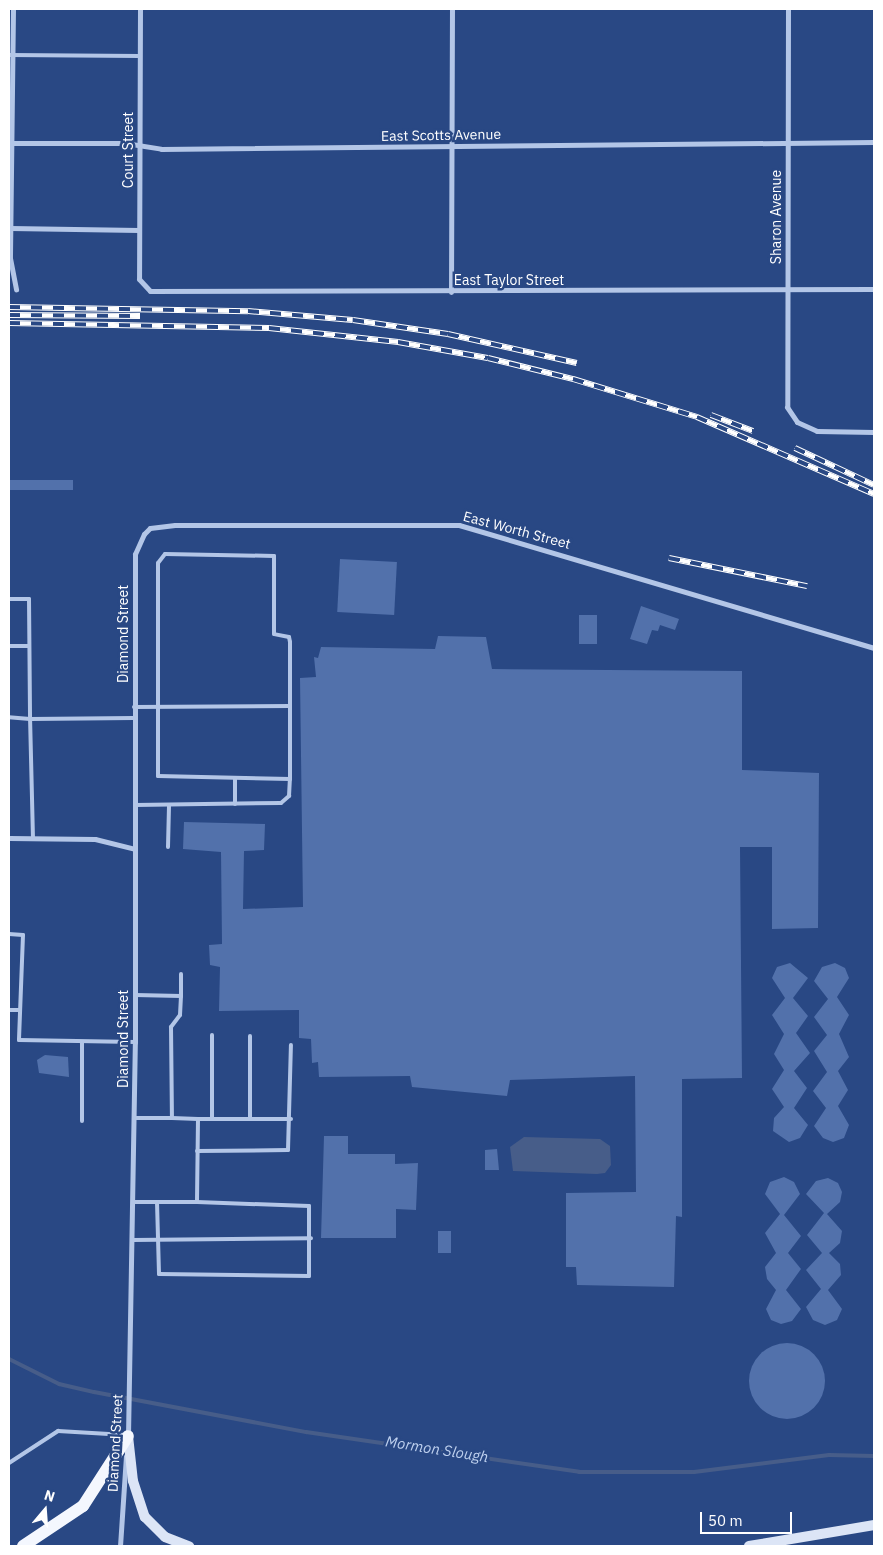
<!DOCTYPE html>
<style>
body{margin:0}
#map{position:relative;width:883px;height:1555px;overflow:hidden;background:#294884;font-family:"IBM Plex Sans",sans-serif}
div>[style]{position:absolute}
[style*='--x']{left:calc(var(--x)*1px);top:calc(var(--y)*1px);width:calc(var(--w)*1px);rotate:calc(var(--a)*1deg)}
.water>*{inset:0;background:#475d89}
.stream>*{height:4px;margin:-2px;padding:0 2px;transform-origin:2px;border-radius:2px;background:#475d89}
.building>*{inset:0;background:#5271ab;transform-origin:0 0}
.round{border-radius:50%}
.lane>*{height:4px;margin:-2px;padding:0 2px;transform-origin:2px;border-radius:2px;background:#b3c6e7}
.street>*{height:5px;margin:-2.5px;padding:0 2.5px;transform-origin:2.5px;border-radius:2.5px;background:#b3c6e7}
.secondary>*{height:10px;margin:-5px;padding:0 5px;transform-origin:5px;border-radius:5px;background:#dce5f6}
.primary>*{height:12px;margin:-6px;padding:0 6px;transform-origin:6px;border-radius:6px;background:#f4f7fe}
.rail>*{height:5.5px;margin-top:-2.75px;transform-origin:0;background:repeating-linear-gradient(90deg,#294884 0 11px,#fff 0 22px);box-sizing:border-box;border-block:1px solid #fff}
span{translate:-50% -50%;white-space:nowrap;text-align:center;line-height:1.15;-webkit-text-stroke:5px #294884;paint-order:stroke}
.street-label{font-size:14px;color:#fff}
.water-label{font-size:15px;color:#bed0ee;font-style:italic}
.frame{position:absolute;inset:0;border:10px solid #fff;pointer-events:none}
.north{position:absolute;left:20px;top:1485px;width:50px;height:50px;-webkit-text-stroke:4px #294884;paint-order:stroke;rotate:18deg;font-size:14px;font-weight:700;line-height:20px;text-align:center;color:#fff}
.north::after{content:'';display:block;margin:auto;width:18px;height:22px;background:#fff;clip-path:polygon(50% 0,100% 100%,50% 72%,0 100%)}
.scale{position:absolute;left:700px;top:1512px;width:92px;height:22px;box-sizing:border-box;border:2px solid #fff;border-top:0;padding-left:6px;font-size:15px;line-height:18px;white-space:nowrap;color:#fff;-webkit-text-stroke:4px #294884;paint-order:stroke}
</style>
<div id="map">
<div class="water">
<div style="clip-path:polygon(524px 1137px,600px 1139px,610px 1146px,611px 1165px,605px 1173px,597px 1174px,513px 1171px,510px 1147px)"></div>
</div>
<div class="stream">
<div style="--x:9;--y:1359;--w:56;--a:26.6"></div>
<div style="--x:59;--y:1384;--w:36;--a:13"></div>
<div style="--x:94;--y:1392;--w:216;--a:10.7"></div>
<div style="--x:306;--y:1432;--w:276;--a:8.3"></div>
<div style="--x:579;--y:1472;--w:115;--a:0"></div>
<div style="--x:694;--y:1472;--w:136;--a:-7.2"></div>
<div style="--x:829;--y:1455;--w:45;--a:1.3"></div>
</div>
<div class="building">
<div style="left:9px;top:480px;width:64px;height:10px"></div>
<div style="left:340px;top:559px;width:57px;height:53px;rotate:3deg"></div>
<div style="clip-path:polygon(641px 606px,679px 619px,675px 630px,660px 625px,658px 631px,652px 630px,647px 644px,630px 639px)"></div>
<div style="left:579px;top:615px;width:18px;height:29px"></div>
<div style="clip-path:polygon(438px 636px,486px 637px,492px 669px,742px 671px,742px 770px,819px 773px,818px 928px,772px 929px,772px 847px,740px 847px,742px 1078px,682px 1079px,682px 1217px,676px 1216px,674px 1287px,577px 1285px,576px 1267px,566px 1267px,566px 1193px,636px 1192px,635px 1076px,510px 1080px,507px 1096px,412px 1087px,410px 1076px,319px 1077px,318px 1062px,312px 1063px,311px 1039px,299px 1038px,299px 1010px,219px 1011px,220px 967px,210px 965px,209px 945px,222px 944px,221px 852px,183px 849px,184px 822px,265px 824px,264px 850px,244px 851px,243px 909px,303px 907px,300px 678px,316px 677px,314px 657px,318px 658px,321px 647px,435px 649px)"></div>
<div style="clip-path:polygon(790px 963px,808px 978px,793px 998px,808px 1016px,796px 1033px,810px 1053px,794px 1071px,807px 1088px,794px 1108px,808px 1125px,800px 1138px,789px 1142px,773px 1131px,774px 1118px,784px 1107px,772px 1089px,784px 1070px,774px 1054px,784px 1034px,772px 1015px,785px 998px,772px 978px,777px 967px)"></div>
<div style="clip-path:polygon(835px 963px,845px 968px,849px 978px,837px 997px,849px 1015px,839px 1034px,849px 1057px,838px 1071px,848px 1090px,838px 1106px,849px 1125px,844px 1138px,833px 1142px,823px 1138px,814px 1126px,826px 1108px,813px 1091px,827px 1072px,814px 1051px,827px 1035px,814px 1017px,828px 999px,814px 981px,822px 967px)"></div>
<div style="clip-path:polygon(45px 1055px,68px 1057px,69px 1077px,39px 1073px,37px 1060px)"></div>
<div style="clip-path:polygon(324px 1136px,348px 1136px,348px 1154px,395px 1154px,395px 1164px,418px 1163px,416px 1210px,396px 1209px,396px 1238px,321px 1238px)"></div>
<div style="clip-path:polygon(497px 1149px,499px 1170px,485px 1170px,485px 1150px)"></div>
<div style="clip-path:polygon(784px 1177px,794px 1182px,800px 1194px,784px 1215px,801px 1236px,788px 1253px,801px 1269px,786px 1290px,801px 1309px,792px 1321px,781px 1324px,771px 1320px,766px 1309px,776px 1290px,767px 1279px,765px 1267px,776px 1253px,765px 1233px,780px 1214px,765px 1194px,770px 1182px)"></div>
<div style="clip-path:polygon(828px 1178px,838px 1183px,842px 1192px,840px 1202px,827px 1214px,842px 1231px,840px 1243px,829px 1253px,840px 1264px,841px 1275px,828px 1290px,842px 1309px,837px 1320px,825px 1325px,813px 1320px,806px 1307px,821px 1289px,806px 1270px,822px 1253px,807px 1235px,824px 1213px,806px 1194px,816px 1181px)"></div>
<div style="left:438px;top:1231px;width:13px;height:22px"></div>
<div class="round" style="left:749px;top:1343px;width:76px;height:76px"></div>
</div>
<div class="lane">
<div style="--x:9;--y:55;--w:131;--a:0.4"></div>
<div style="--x:9;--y:599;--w:20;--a:0"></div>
<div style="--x:29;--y:599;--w:120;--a:89.5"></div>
<div style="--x:30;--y:719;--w:21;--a:-175"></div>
<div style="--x:9;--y:646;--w:20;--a:0"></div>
<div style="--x:134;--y:707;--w:156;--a:-0.4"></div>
<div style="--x:235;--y:779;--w:25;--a:90"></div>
<div style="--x:135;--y:805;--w:146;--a:-0.8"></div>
<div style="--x:281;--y:803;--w:11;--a:-41"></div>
<div style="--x:289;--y:796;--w:17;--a:-87"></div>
<div style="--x:290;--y:779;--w:137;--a:-90"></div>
<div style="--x:290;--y:642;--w:5;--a:-101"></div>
<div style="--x:289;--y:637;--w:15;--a:-169"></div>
<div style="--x:274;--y:634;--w:78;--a:-90"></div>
<div style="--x:274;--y:556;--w:109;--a:-178.9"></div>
<div style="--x:165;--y:554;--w:11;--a:128"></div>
<div style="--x:158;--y:563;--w:213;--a:90"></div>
<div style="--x:158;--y:776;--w:132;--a:1.3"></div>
<div style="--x:33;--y:839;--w:120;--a:-91.4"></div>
<div style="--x:30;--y:719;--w:104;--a:-0.6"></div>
<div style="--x:168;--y:847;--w:42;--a:-88.6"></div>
<div style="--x:9;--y:934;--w:14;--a:4"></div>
<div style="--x:23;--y:935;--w:105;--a:92.2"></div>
<div style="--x:19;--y:1040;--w:116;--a:1"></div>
<div style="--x:135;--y:995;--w:46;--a:1.2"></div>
<div style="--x:181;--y:996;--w:19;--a:93"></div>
<div style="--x:180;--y:1015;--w:15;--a:127"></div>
<div style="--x:171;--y:1027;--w:91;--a:89.4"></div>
<div style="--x:172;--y:1118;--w:26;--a:2"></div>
<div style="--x:198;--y:1119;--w:83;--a:90.7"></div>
<div style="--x:197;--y:1202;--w:40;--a:180"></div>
<div style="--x:157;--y:1202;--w:72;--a:88.4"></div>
<div style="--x:159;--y:1274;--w:150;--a:0.8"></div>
<div style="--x:309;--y:1276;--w:70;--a:-90"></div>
<div style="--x:309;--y:1206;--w:112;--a:-178"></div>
<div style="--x:181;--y:996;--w:22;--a:-90"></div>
<div style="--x:9;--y:1010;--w:11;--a:0"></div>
<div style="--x:250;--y:1036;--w:83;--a:90"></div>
<div style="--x:82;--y:1042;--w:79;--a:90"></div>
<div style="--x:134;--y:1118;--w:38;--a:0"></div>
<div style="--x:198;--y:1119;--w:93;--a:0"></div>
<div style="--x:212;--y:1119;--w:84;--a:-90"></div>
<div style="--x:197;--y:1151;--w:91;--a:-0.6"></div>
<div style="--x:288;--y:1150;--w:105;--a:-88.4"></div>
<div style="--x:133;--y:1202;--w:24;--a:0"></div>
<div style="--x:133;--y:1240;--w:178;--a:-0.6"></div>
<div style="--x:9;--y:1463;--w:59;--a:-33.1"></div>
<div style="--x:58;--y:1431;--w:68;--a:3.4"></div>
</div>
<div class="street">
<div style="--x:13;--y:9;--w:249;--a:90.7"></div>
<div style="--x:10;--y:258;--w:32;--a:79"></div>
<div style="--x:140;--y:9;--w:270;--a:90.2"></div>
<div style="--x:139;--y:279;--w:16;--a:47"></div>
<div style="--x:150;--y:291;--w:724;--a:-0.16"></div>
<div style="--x:788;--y:9;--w:398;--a:90.1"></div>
<div style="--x:787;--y:407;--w:18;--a:56"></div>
<div style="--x:797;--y:422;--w:22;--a:24"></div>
<div style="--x:817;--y:431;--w:57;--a:1"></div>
<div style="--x:9;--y:143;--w:116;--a:0"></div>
<div style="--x:125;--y:143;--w:36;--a:9"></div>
<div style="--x:161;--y:149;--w:713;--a:-0.56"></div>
<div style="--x:10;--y:228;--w:129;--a:0.9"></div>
<div style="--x:451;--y:292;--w:283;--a:-89.8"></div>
<div style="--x:9;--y:838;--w:86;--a:0.7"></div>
<div style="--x:95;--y:839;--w:41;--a:14"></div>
<div style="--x:128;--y:1436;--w:394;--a:-89"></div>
<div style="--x:135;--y:1042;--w:488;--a:-90"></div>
<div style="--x:135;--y:554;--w:22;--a:-66"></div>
<div style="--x:144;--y:534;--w:8;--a:-45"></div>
<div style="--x:150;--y:528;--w:25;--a:-7"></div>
<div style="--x:175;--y:525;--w:284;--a:0"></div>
<div style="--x:459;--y:525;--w:433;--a:16.5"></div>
<div style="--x:120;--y:1546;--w:90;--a:-86.2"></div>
</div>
<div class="secondary">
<div style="--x:128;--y:1436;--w:45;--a:83.7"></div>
<div style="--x:133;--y:1481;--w:38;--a:72"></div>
<div style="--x:145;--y:1517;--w:28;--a:45"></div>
<div style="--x:165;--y:1537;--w:26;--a:21"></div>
<div style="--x:749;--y:1546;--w:127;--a:-9.5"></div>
</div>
<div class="primary">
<div style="--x:23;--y:1546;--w:72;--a:-33.7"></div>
<div style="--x:83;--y:1506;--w:83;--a:-57.3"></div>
</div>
<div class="rail">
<div style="--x:9;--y:307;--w:239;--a:1"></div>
<div style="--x:248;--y:311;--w:105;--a:4.9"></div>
<div style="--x:353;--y:320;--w:96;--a:8.4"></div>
<div style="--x:448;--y:334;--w:132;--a:12.7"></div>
<div style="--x:9;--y:315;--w:131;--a:0.4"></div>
<div style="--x:9;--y:323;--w:260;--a:1.1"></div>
<div style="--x:269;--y:328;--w:130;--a:6.2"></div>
<div style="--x:398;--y:342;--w:91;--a:10.1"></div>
<div style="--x:488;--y:358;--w:88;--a:13.9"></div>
<div style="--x:573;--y:379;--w:130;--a:17"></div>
<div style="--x:697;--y:417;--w:193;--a:23.5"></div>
<div style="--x:711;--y:415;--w:45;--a:20.9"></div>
<div style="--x:795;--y:448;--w:87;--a:25.1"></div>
<div style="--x:669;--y:558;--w:141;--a:11.5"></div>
</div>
<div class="street-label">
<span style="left:441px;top:135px;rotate:-1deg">East Scotts Avenue</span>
<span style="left:128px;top:150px;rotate:-90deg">Court Street</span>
<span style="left:776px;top:217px;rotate:-90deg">Sharon Avenue</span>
<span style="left:509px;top:280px">East Taylor Street</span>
<span style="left:517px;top:530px;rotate:15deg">East Worth Street</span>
<span style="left:123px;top:634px;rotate:-90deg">Diamond Street</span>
<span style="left:123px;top:1039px;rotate:-90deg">Diamond Street</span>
<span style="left:115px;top:1443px;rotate:-87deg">Diamond Street</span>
</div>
<div class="water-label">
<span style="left:437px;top:1449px;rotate:9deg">Mormon Slough</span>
</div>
<div class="frame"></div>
<div class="north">N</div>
<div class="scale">50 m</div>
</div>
